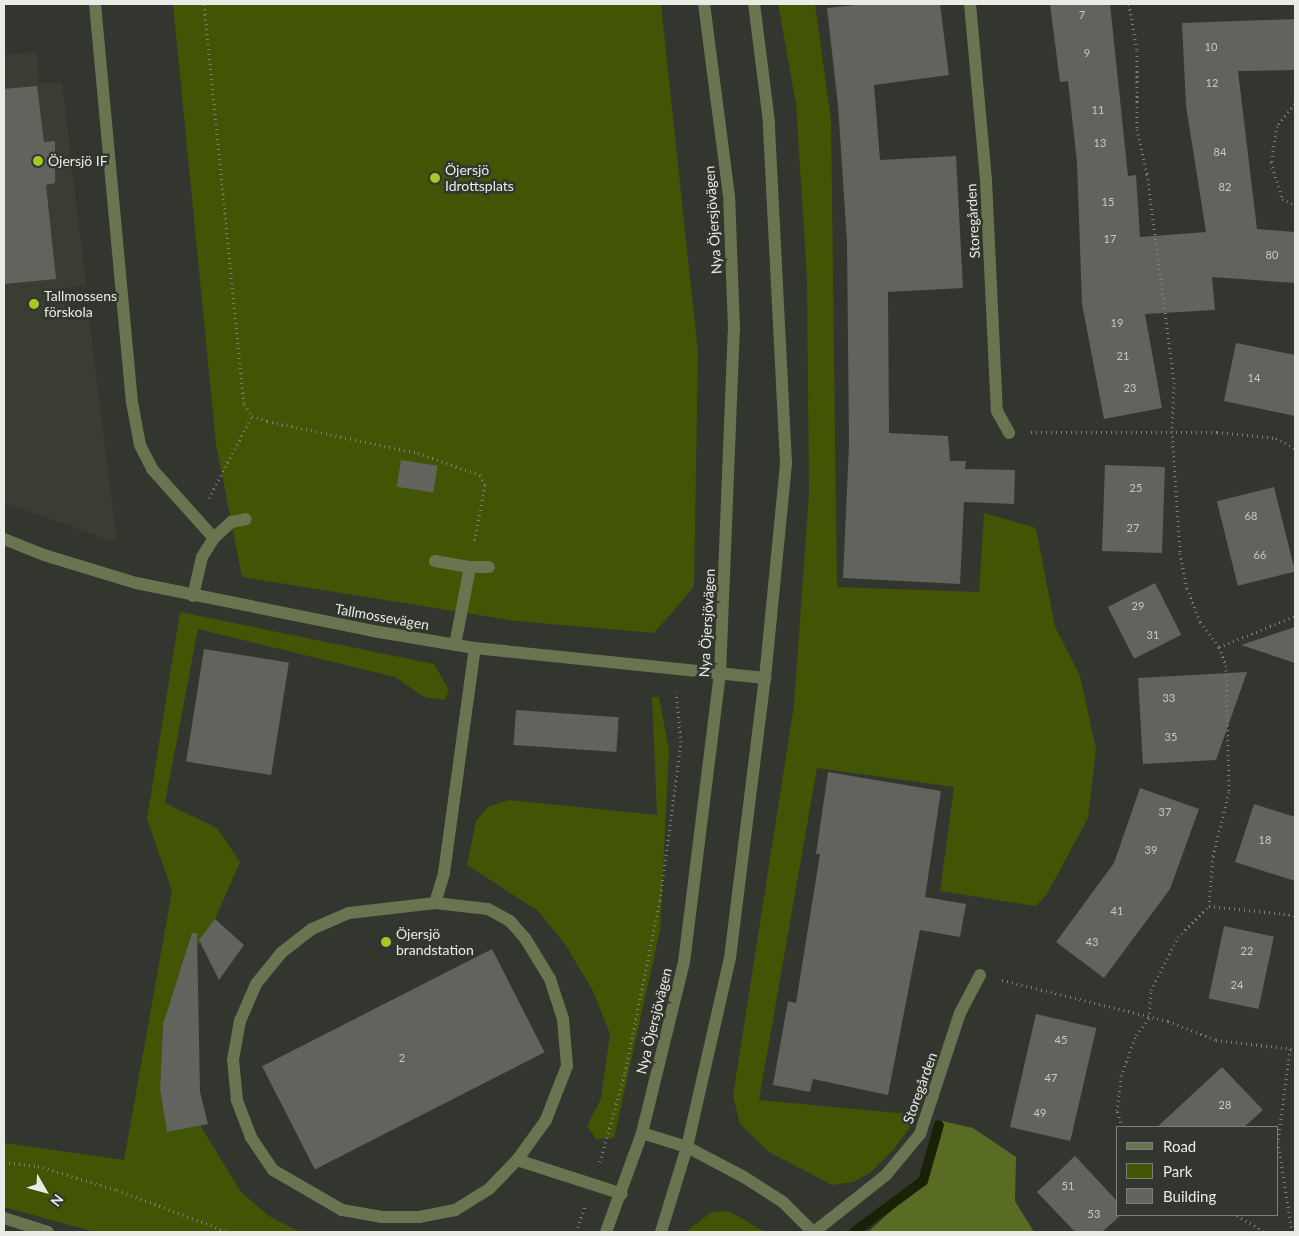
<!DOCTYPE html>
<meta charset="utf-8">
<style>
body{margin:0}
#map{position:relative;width:1299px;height:1236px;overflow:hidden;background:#33352f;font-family:Lato,sans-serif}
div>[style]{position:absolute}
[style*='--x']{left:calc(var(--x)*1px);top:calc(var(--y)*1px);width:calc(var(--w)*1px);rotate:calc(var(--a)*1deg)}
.built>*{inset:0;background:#3a3e32}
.green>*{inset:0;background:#425504}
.forest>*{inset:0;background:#596c23}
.stream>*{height:10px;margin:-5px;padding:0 5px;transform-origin:5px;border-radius:5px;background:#192204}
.building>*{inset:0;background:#61635c;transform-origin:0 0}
.path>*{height:3px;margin-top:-1.5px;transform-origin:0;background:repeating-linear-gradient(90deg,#7d7f79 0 1px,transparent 0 5px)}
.service>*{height:12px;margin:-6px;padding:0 6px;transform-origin:6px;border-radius:6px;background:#697550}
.minor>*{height:12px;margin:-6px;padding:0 6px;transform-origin:6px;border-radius:6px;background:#697550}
.tertiary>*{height:12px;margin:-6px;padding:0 6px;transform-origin:6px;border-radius:6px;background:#697550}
.dots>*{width:14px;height:14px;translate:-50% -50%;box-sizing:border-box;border:2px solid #33352f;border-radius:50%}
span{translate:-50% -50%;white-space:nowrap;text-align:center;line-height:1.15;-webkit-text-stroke:5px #33352f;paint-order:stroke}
.number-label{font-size:11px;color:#c8c9c4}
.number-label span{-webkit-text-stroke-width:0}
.poi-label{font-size:14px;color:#eaebe7}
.left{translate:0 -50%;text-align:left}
.street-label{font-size:14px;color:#eaebe7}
.frame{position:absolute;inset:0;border:5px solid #eaebe7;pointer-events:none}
.legend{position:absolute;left:1116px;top:1126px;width:162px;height:90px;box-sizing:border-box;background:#33352f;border:1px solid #7c7e79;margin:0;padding:6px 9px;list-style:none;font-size:15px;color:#eaebe7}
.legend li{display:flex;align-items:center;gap:10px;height:25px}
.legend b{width:25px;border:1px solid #7c7e79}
.north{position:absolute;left:20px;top:1166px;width:50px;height:50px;-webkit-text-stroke:4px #33352f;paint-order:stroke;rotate:128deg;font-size:14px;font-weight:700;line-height:20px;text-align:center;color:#eaebe7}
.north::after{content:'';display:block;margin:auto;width:18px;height:22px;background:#eaebe7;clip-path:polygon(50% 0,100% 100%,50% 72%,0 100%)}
</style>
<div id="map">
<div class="built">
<div style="clip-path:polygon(37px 52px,39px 83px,62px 83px,86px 285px,63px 288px,66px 320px,89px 320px,117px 543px,4px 502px,4px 55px)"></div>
</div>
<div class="green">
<div style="clip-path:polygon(173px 4px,661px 4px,698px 353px,694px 587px,654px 633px,516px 621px,242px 577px,216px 444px)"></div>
<div style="clip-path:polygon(778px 4px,815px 4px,831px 120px,837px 587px,979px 592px,984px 513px,1036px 528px,1055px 627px,1080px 676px,1096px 749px,1088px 818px,1047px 894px,1036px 906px,940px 891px,954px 787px,817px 768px,759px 1100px,919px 1115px,894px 1149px,870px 1173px,853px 1182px,832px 1185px,769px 1152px,740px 1124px,733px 1096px,794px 705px,809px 493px,807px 280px,796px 104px)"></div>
<div style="clip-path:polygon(180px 612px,434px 664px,449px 690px,445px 700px,424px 697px,395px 677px,198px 629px,165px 803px,217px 828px,240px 862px,215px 919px,179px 973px,163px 1024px,160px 1089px,167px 1132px,200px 1125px,241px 1192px,269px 1216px,300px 1232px,95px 1232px,4px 1207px,4px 1143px,124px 1160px,172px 891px,147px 819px)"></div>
<div style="clip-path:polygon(652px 697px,659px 697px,669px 750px,660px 930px,614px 1138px,596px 1139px,587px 1126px,601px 1099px,610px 1034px,593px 991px,565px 944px,538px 911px,467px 865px,476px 821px,488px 807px,509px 800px,657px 815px)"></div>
<div style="clip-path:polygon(729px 1211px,765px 1232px,685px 1232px,712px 1212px)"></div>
</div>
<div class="forest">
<div style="clip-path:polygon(942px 1121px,973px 1128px,1016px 1157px,1015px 1201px,1034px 1232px,868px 1232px,924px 1181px)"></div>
</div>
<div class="stream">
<div style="--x:854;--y:1232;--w:86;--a:-36.5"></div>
<div style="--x:923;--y:1181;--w:58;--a:-74.1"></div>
</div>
<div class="building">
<div style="clip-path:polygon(865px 4px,940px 4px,949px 75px,874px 85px,880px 160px,956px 156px,963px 288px,888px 292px,889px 433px,948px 436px,950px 461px,966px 461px,965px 469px,1015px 470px,1014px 504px,964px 502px,960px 584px,843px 578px,849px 445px,847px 242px,838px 105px,827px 8px)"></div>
<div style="clip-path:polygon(1050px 4px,1110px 4px,1128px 176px,1136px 175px,1140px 237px,1206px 232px,1186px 106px,1182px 23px,1295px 19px,1295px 70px,1238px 71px,1257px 229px,1295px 232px,1295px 283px,1212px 277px,1215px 310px,1145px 314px,1162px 408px,1104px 419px,1082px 304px,1077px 162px,1068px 81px,1060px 82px)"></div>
<div style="clip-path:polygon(37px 86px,44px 142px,55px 141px,55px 183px,46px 185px,56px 279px,4px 284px,4px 89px)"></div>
<div style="clip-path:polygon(1236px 343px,1295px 355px,1295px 416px,1224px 401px)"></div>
<div style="left:401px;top:460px;width:37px;height:27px;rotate:9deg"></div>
<div style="left:1105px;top:465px;width:60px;height:86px;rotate:2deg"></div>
<div style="left:1274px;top:487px;width:87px;height:59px;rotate:76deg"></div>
<div style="left:1155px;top:583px;width:58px;height:53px;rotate:63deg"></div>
<div style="clip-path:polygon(1295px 627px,1295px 663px,1241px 645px)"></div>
<div style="left:204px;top:649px;width:86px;height:114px;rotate:9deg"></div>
<div style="clip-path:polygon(1247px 672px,1216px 760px,1143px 764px,1138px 678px)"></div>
<div style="left:516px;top:710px;width:103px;height:35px;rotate:4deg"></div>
<div style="clip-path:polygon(828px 772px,941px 791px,925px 897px,966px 904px,960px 937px,920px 930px,888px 1095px,813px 1079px,810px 1092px,773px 1085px,788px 1001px,796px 1003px,820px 854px,816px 854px)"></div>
<div style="clip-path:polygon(1140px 788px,1199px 809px,1170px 889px,1104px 978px,1056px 942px,1114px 863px)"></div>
<div style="clip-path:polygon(1254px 804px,1295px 817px,1295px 881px,1235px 862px)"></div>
<div style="clip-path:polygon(215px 919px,244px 945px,219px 980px,199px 940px)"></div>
<div style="left:1224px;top:926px;width:51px;height:74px;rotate:12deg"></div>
<div style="clip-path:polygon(192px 933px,197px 933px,200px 1092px,208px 1124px,167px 1132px,160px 1089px,163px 1024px)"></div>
<div style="left:492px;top:949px;width:116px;height:258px;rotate:63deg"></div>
<div style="left:1036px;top:1014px;width:62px;height:116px;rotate:13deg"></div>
<div style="clip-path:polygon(1222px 1067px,1263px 1110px,1244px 1127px,1157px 1127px)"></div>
<div style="clip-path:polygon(1075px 1156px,1118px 1202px,1121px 1215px,1102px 1232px,1075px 1232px,1037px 1192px)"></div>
</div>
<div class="path">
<div style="--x:204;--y:4;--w:402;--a:84.3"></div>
<div style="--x:244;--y:404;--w:14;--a:56"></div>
<div style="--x:252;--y:416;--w:16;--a:18"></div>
<div style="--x:267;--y:421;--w:154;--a:12"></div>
<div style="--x:418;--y:453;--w:66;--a:19.5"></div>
<div style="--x:480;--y:475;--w:11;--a:63"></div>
<div style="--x:485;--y:485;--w:60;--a:100.6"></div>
<div style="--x:1129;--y:4;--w:48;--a:80.3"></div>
<div style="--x:1137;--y:51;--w:78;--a:90"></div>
<div style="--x:1137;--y:129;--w:46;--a:77.5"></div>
<div style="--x:1147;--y:174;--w:210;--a:82.6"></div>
<div style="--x:1174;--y:382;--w:49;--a:92.3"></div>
<div style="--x:1172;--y:431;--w:122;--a:86.2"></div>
<div style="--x:1180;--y:553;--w:36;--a:79"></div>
<div style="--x:1187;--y:588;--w:36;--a:69"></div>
<div style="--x:1200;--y:622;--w:31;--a:53"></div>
<div style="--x:1219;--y:647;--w:19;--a:69"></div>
<div style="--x:1226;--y:665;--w:127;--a:88.6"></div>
<div style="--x:1229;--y:792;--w:66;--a:104"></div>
<div style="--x:1213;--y:856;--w:50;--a:94.6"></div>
<div style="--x:1295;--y:104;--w:28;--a:129"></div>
<div style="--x:1277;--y:126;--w:36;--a:99"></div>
<div style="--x:1271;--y:162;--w:39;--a:73"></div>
<div style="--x:1282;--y:199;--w:14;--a:25"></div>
<div style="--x:1031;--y:432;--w:186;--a:0"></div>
<div style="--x:1217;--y:432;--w:59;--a:5.8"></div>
<div style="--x:1276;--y:438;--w:21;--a:28"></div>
<div style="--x:209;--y:498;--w:93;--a:-62.3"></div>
<div style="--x:1219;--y:647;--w:82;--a:-22.2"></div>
<div style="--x:1002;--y:980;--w:171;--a:13.9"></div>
<div style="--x:1168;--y:1021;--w:52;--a:21.6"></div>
<div style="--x:1216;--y:1040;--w:80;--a:6.5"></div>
<div style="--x:1290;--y:1049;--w:94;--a:97.4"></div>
<div style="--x:1278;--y:1142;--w:91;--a:81.2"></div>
<div style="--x:1122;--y:1127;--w:17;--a:-107"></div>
<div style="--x:1117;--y:1111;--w:35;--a:-83"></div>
<div style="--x:1121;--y:1076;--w:44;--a:-69.9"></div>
<div style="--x:1136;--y:1035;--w:21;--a:-53"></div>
<div style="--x:1149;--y:1018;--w:28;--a:-86"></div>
<div style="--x:1151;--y:990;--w:59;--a:-63"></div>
<div style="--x:1178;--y:937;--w:44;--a:-45"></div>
<div style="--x:1209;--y:906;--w:86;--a:6"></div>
<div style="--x:4;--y:1162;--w:34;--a:7"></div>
<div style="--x:38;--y:1166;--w:83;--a:16.9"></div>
<div style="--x:117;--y:1190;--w:120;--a:20.6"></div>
<div style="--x:600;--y:1162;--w:92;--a:-74.3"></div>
<div style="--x:625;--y:1073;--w:177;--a:-78.6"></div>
<div style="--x:660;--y:900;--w:159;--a:-82.4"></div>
<div style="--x:681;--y:742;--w:50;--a:-95.7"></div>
<div style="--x:1237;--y:1215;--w:32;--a:32"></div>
<div style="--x:576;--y:1232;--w:28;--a:-71"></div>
</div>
<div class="service">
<div style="--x:95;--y:4;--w:400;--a:84.7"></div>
<div style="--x:132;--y:402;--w:44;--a:79.5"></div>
<div style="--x:140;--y:445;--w:27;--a:63"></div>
<div style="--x:152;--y:469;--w:93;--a:48.1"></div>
<div style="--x:435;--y:561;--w:36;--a:10"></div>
<div style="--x:470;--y:567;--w:79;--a:100.9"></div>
<div style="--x:470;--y:567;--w:19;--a:0"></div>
<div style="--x:193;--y:596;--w:40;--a:-77"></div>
<div style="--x:202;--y:557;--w:22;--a:-58"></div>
<div style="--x:214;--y:538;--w:23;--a:-43"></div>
<div style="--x:231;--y:522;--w:15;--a:-11"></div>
<div style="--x:435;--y:903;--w:53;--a:6.5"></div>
<div style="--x:488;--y:909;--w:25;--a:29"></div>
<div style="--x:510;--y:921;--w:23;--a:49"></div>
<div style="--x:525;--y:938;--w:48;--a:58.6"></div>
<div style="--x:550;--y:979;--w:42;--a:72"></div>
<div style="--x:563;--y:1019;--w:47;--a:85.1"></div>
<div style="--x:567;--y:1066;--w:58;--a:111.3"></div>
<div style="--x:546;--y:1120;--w:49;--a:125.9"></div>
<div style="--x:517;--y:1160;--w:40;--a:134"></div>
<div style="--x:489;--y:1189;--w:40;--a:148"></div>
<div style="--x:455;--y:1210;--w:36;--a:169"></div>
<div style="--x:420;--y:1217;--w:38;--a:180"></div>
<div style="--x:382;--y:1217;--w:41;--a:-170.1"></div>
<div style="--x:342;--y:1210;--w:80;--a:-149.9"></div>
<div style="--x:273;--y:1170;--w:40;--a:-124"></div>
<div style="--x:251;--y:1137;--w:40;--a:-111"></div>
<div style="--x:237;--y:1100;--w:40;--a:-95.7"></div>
<div style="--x:233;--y:1060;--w:40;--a:-80"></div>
<div style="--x:240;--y:1021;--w:40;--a:-66.6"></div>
<div style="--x:256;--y:984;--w:40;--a:-51"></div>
<div style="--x:281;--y:953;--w:39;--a:-38"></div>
<div style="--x:312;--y:929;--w:40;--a:-23.4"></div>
<div style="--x:349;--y:913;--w:87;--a:-6.6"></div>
<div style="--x:435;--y:903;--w:31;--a:-73"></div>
<div style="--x:444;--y:873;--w:227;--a:-82.2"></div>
<div style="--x:517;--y:1160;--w:110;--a:17.9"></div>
</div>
<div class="minor">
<div style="--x:970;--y:4;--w:178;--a:84.8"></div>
<div style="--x:986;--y:181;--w:230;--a:87.3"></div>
<div style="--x:997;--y:411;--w:25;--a:61"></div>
<div style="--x:4;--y:539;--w:43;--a:21.8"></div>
<div style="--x:44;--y:555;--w:96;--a:16.9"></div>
<div style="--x:136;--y:583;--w:242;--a:11.4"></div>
<div style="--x:373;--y:631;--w:103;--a:9.5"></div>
<div style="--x:475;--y:648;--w:292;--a:5.9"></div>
<div style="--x:642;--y:1133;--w:47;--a:17.3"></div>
<div style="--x:687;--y:1147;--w:64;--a:27.8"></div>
<div style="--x:744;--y:1177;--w:46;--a:32.7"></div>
<div style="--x:783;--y:1202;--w:42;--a:45"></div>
<div style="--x:814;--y:1232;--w:92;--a:-38.4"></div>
<div style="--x:886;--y:1175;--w:53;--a:-50.3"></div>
<div style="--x:920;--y:1134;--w:127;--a:-71.7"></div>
<div style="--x:960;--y:1013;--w:43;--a:-62.2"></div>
</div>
<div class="tertiary">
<div style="--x:4;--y:1218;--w:46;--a:17.7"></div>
<div style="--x:606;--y:1232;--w:105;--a:-70"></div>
<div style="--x:642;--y:1133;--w:176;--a:-76.2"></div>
<div style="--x:684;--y:962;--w:290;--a:-82.9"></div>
<div style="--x:720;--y:674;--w:344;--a:-87.7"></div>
<div style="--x:734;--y:330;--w:134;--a:-92.1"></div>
<div style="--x:729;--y:196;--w:194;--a:-97.4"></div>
<div style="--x:661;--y:1232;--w:89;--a:-73"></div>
<div style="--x:687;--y:1147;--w:194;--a:-77.2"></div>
<div style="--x:730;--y:958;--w:282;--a:-82.9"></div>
<div style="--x:765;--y:678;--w:216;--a:-84.4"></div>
<div style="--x:786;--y:463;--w:341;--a:-92.9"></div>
<div style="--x:769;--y:122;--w:119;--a:-97.2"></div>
</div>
<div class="dots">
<div style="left:38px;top:161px;background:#a3c927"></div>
<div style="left:435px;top:178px;background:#a3c927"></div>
<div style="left:34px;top:304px;background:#a3c927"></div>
<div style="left:386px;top:942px;background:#a3c927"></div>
</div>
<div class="number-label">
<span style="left:1082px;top:15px">7</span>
<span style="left:1211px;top:47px">10</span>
<span style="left:1087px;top:53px">9</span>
<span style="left:1212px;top:83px">12</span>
<span style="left:1098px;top:110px">11</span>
<span style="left:1100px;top:143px">13</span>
<span style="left:1220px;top:152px">84</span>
<span style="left:1225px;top:187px">82</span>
<span style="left:1108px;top:202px">15</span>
<span style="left:1110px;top:239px">17</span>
<span style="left:1272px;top:255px">80</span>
<span style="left:1117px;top:323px">19</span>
<span style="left:1123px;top:356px">21</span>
<span style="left:1254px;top:378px">14</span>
<span style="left:1130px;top:388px">23</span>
<span style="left:1136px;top:488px">25</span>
<span style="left:1251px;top:516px">68</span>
<span style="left:1133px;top:528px">27</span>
<span style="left:1260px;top:555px">66</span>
<span style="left:1138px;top:606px">29</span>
<span style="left:1153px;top:635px">31</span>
<span style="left:1169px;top:698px">33</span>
<span style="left:1171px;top:737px">35</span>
<span style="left:1165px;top:812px">37</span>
<span style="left:1265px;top:840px">18</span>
<span style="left:1151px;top:850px">39</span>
<span style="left:1117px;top:911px">41</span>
<span style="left:1092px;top:942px">43</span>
<span style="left:1247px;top:951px">22</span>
<span style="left:1237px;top:985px">24</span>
<span style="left:1061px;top:1040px">45</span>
<span style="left:402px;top:1058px">2</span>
<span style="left:1051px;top:1078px">47</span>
<span style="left:1225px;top:1105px">28</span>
<span style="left:1040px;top:1113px">49</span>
<span style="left:1068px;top:1186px">51</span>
<span style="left:1094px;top:1214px">53</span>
</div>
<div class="poi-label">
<span class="left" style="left:48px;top:161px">Öjersjö IF</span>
<span class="left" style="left:445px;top:178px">Öjersjö<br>Idrottsplats</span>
<span class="left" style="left:44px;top:304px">Tallmossens<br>förskola</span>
<span class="left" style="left:396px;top:942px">Öjersjö<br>brandstation</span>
</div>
<div class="street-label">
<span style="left:713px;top:220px;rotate:-94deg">Nya Öjersjövägen</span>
<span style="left:973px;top:221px;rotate:-93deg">Storegården</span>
<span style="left:382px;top:617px;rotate:10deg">Tallmossevägen</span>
<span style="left:707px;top:623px;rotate:-87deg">Nya Öjersjövägen</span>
<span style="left:654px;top:1021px;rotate:-76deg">Nya Öjersjövägen</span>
<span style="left:920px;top:1088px;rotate:-70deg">Storegården</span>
</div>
<div class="frame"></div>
<ul class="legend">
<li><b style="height:6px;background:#697550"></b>Road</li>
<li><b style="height:14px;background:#425504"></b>Park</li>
<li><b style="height:14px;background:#61635c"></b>Building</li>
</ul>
<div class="north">N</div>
</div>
